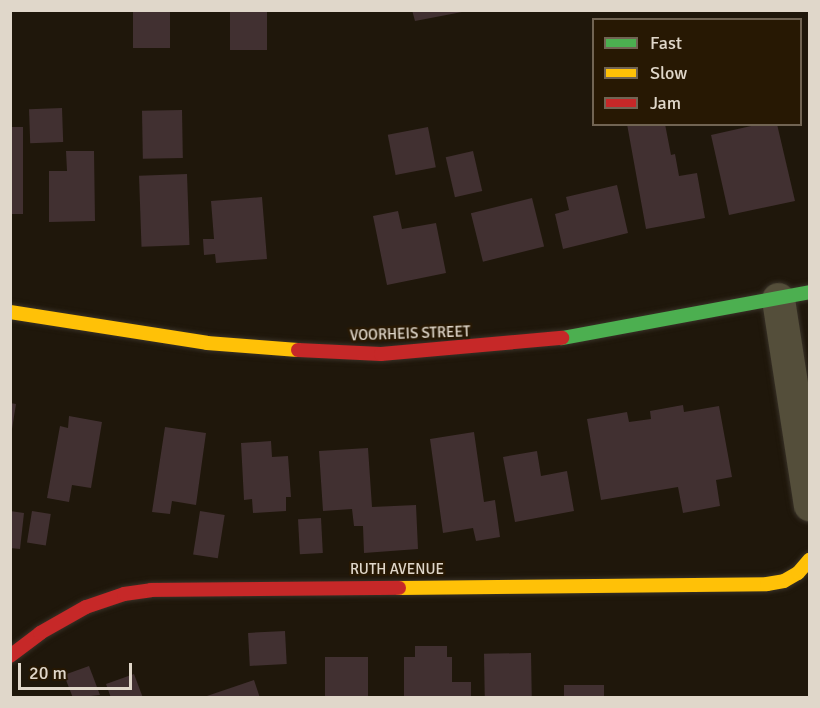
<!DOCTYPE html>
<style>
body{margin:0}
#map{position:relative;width:820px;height:708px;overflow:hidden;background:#1f170b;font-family:Signika,sans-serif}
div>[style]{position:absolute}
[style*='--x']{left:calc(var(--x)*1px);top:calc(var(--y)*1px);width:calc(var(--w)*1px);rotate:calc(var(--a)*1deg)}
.building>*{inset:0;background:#413031;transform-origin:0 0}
.roads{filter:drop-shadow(0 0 2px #383127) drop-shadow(0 0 2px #383127)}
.street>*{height:33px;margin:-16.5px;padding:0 16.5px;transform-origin:16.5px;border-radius:16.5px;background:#544e3a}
.fast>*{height:14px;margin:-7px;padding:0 7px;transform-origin:7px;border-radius:7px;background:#4caf50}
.slow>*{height:14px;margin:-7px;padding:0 7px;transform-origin:7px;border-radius:7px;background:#ffc107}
.jam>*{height:14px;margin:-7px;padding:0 7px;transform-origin:7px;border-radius:7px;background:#c62828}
span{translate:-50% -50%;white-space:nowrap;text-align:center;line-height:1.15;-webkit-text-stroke:5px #271803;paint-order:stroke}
.street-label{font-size:15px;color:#e0d7ca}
.frame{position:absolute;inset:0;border:12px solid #e0d7ca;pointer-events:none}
.legend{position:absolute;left:592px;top:18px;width:210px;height:108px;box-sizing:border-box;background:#271803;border:2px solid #716453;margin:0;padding:8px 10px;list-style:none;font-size:18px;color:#e0d7ca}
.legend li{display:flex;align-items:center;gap:12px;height:30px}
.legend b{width:30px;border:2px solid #716453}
.scale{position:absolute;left:18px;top:663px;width:114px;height:27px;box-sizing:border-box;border:3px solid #e0d7ca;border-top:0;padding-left:8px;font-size:18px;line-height:21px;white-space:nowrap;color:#e0d7ca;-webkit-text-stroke:4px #271803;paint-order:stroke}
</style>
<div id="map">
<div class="building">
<div style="left:133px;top:10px;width:37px;height:38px"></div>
<div style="left:230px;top:10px;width:37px;height:40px"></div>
<div style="clip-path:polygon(412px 10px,462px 10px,462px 12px,415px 21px)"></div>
<div style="left:62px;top:108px;width:34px;height:33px;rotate:88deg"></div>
<div style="left:182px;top:110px;width:48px;height:40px;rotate:89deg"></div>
<div style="clip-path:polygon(627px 124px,665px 124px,671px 155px,675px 154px,679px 176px,697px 173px,705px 218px,646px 229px)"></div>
<div style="clip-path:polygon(760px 124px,777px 124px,795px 201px,729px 215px,711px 135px)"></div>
<div style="left:10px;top:127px;width:13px;height:87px"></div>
<div style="left:428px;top:127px;width:41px;height:41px;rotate:79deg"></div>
<div style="clip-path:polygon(66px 151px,94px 151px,95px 221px,49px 222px,49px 171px,67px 171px)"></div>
<div style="left:473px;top:151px;width:41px;height:28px;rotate:77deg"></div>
<div style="left:187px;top:174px;width:71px;height:48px;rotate:88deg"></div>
<div style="clip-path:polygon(617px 185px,628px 233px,563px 249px,555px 214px,569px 210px,566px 197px)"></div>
<div style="clip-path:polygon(262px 197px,267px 259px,216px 263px,215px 254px,204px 255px,203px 239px,214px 239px,211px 201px)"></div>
<div style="left:532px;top:198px;width:50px;height:63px;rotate:76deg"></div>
<div style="clip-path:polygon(398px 211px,402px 229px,436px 223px,446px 273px,387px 285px,373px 216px)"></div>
<div style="clip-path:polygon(10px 403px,16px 404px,12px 429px,10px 429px)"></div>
<div style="clip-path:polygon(683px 405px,684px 412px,719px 406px,732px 477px,716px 480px,720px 506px,683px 513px,678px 487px,601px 500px,587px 419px,627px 412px,629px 422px,651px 419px,650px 411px)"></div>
<div style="clip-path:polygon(69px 416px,102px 422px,91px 488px,72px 485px,69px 502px,47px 498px,60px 426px,68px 428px)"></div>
<div style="clip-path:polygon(165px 427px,206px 433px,196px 505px,172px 501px,170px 514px,152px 512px)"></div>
<div style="clip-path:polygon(474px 432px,484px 502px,495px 500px,500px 537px,476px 541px,473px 528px,443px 533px,430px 439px)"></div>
<div style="clip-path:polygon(271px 441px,272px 457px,288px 456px,291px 497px,286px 497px,286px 511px,253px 513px,252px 499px,244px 500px,241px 443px)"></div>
<div style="clip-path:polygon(368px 448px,372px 507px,416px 505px,418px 549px,364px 553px,363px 526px,354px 526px,352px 509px,323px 511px,319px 451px)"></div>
<div style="clip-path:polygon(537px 451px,541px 476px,567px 471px,574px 511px,515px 522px,503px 457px)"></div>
<div style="clip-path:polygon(10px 511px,24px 513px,20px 549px,10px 548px)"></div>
<div style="left:32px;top:511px;width:19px;height:32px;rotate:9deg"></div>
<div style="left:200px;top:511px;width:25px;height:44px;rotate:9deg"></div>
<div style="left:321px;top:518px;width:35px;height:23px;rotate:87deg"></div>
<div style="left:285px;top:631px;width:33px;height:37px;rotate:87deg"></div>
<div style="clip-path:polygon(415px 646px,447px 646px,447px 657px,452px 657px,452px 682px,471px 682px,471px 698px,404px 698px,404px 657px,415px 657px)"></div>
<div style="left:531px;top:653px;width:45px;height:47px;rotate:89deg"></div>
<div style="left:325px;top:657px;width:43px;height:41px"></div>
<div style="clip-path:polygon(89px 666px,100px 695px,73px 698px,64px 675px)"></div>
<div style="clip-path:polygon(134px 674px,143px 698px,111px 698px,106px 684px)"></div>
<div style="clip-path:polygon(254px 680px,260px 698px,205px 698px,204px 697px)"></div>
<div style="left:604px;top:685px;width:13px;height:40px;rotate:90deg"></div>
</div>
<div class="roads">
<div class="street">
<div style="--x:778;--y:299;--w:208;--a:81.2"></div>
</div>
<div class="fast">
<div style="--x:562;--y:338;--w:252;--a:-10.5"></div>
</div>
<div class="slow">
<div style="--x:10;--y:312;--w:199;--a:8.9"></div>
<div style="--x:207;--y:343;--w:91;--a:4.4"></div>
<div style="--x:399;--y:588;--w:368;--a:-0.6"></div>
<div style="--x:767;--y:584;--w:17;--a:-10"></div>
<div style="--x:784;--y:581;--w:16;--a:-30"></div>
<div style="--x:798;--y:573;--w:18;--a:-49"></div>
</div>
<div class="jam">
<div style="--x:298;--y:350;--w:83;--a:2.8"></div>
<div style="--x:381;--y:354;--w:182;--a:-5.1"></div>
<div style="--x:10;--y:656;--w:38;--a:-37"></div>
<div style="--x:40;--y:633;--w:53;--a:-29.5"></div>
<div style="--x:86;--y:607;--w:40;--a:-18.9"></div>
<div style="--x:124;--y:594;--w:27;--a:-8"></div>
<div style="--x:151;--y:590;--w:248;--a:-0.5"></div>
</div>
</div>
<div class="street-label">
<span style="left:410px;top:334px;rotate:-2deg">VOORHEIS STREET</span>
<span style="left:397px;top:570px">RUTH AVENUE</span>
</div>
<div class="frame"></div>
<ul class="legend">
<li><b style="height:8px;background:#4caf50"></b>Fast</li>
<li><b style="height:8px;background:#ffc107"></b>Slow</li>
<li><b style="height:8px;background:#c62828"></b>Jam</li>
</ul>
<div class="scale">20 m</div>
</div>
